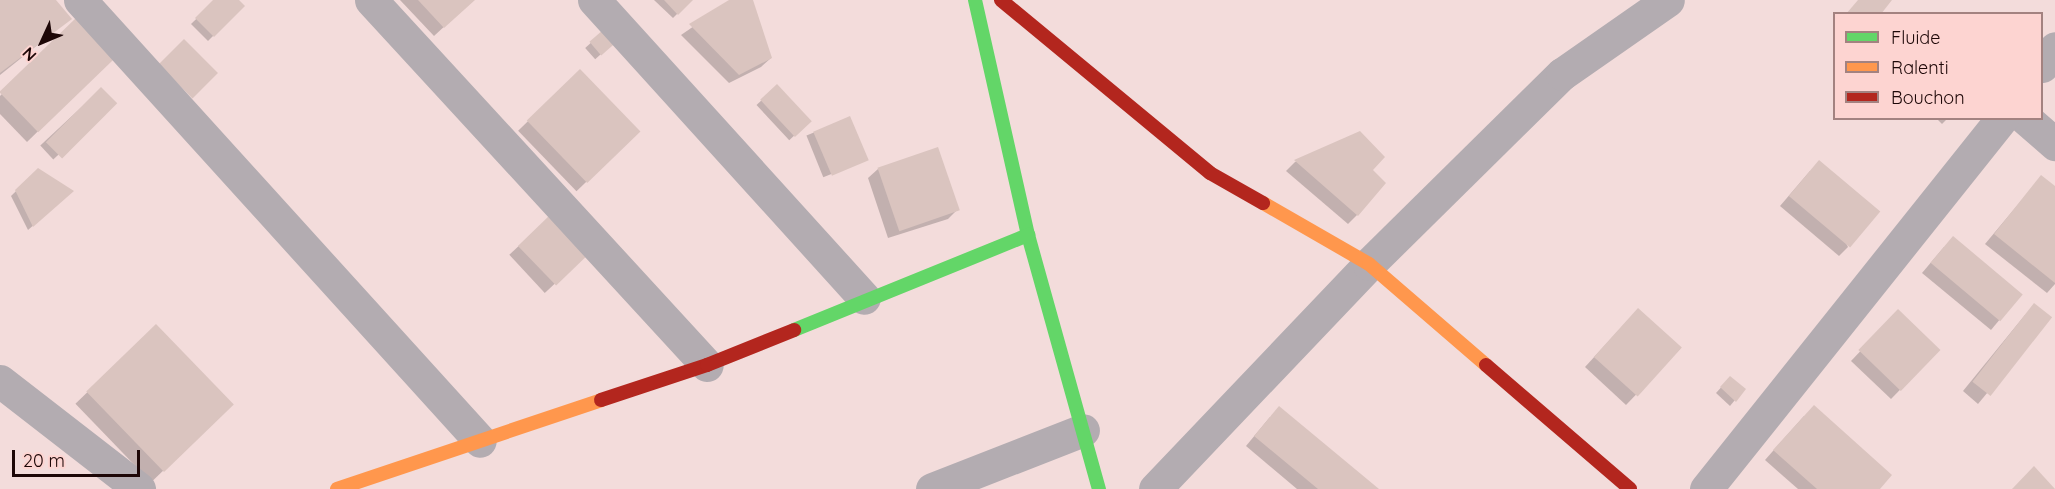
<!DOCTYPE html>
<style>
body{margin:0}
#map{position:relative;width:2055px;height:489px;overflow:hidden;background:#f3dcdb;font-family:Quicksand,sans-serif}
div>[style]{position:absolute}
[style*='--x']{left:calc(var(--x)*1px);top:calc(var(--y)*1px);width:calc(var(--w)*1px);rotate:calc(var(--a)*1deg)}
.shadow>*{inset:0;background:#0003;transform-origin:0 0}
.building>*{inset:0;background:#dac4bf;transform-origin:0 0}
.street>*{height:33px;margin:-16.5px;padding:0 16.5px;transform-origin:16.5px;border-radius:16.5px;background:#b3acb1}
.fast>*{height:14px;margin:-7px;padding:0 7px;transform-origin:7px;border-radius:7px;background:#63d668}
.slow>*{height:14px;margin:-7px;padding:0 7px;transform-origin:7px;border-radius:7px;background:#ff974d}
.jam>*{height:14px;margin:-7px;padding:0 7px;transform-origin:7px;border-radius:7px;background:#b3261e}
span{translate:-50% -50%;white-space:nowrap;text-align:center;line-height:1.15;-webkit-text-stroke:4.5px #fdd4d1;paint-order:stroke}
.legend{position:absolute;left:1833px;top:12px;width:210px;height:108px;box-sizing:border-box;background:#fdd4d1;border:2px solid #a38280;margin:0;padding:8px 10px;list-style:none;font-size:18px;color:#1d0707}
.legend li{display:flex;align-items:center;gap:12px;height:30px}
.legend b{width:30px;border:2px solid #a38280}
.north{position:absolute;left:12px;top:12px;width:60px;height:60px;-webkit-text-stroke:4px #fdd4d1;paint-order:stroke;rotate:226deg;font-size:16px;font-weight:700;line-height:24px;text-align:center;color:#1d0707}
.north::after{content:'';display:block;margin:auto;width:21px;height:27px;background:#1d0707;clip-path:polygon(50% 0,100% 100%,50% 72%,0 100%)}
.scale{position:absolute;left:12px;top:450px;width:128px;height:27px;box-sizing:border-box;border:3px solid #1d0707;border-top:0;padding-left:8px;font-size:18px;line-height:21px;white-space:nowrap;color:#1d0707;-webkit-text-stroke:4px #fdd4d1;paint-order:stroke}
</style>
<div id="map">
<div class="shadow">
<div style="clip-path:polygon(0 0,55px 0,70px 19px,0 75px)"></div>
<div style="clip-path:polygon(216px 0,237px 0,243px 6px,208px 41px,191px 24px)"></div>
<div style="clip-path:polygon(400px 0,473px 0,434px 36px)"></div>
<div style="clip-path:polygon(654px 0,691px 0,673px 18px)"></div>
<div style="clip-path:polygon(732px 0,751px 0,771px 58px,761px 67px,729px 83px,681px 35px)"></div>
<div style="clip-path:polygon(77px 19px,114px 57px,27px 142px,0 114px,0 96px)"></div>
<div style="left:603px;top:32px;width:15px;height:24px;rotate:48deg"></div>
<div style="left:580px;top:71px;width:84px;height:86px;rotate:46deg"></div>
<div style="left:777px;top:86px;width:48px;height:28px;rotate:47deg"></div>
<div style="left:101px;top:89px;width:19px;height:83px;rotate:47deg"></div>
<div style="left:850px;top:118px;width:45px;height:47px;rotate:68deg"></div>
<div style="clip-path:polygon(1936px 118px,1948px 118px,1942px 124px)"></div>
<div style="clip-path:polygon(1359px 133px,1371px 170px,1357px 215px,1348px 224px,1286px 171px,1295px 162px)"></div>
<div style="clip-path:polygon(878px 169px,958px 209px,948px 219px,888px 238px,868px 178px)"></div>
<div style="clip-path:polygon(38px 170px,67px 196px,28px 230px,11px 196px)"></div>
<div style="clip-path:polygon(1810px 171px,1848px 247px,1839px 256px,1780px 206px)"></div>
<div style="clip-path:polygon(2041px 177px,2055px 188px,2055px 284px,2047px 293px,1985px 244px)"></div>
<div style="left:551px;top:216px;width:52px;height:57px;rotate:47deg"></div>
<div style="clip-path:polygon(1944px 247px,2021px 294px,1991px 330px,1922px 273px)"></div>
<div style="clip-path:polygon(2025px 315px,2050px 317px,1978px 404px,1963px 391px)"></div>
<div style="clip-path:polygon(1629px 319px,1680px 349px,1626px 405px,1585px 367px)"></div>
<div style="clip-path:polygon(1889px 321px,1939px 350px,1891px 399px,1851px 361px)"></div>
<div style="left:156px;top:326px;width:109px;height:112px;rotate:46deg"></div>
<div style="clip-path:polygon(1725px 383px,1744px 389px,1730px 406px,1716px 393px)"></div>
<div style="clip-path:polygon(1804px 416px,1878px 489px,1798px 489px,1765px 460px)"></div>
<div style="clip-path:polygon(1270px 417px,1376px 489px,1297px 489px,1246px 446px)"></div>
</div>
<div class="building">
<div style="clip-path:polygon(0 0,56px 0,72px 19px,0 73px)"></div>
<div style="clip-path:polygon(213px 0,239px 0,245px 6px,214px 37px,195px 18px)"></div>
<div style="clip-path:polygon(418px 0,475px 0,444px 28px)"></div>
<div style="clip-path:polygon(664px 0,693px 0,678px 15px)"></div>
<div style="clip-path:polygon(729px 0,753px 0,772px 58px,739px 75px,689px 24px)"></div>
<div style="clip-path:polygon(1858px 0,1892px 0,1881px 14px,1846px 14px)"></div>
<div style="left:77px;top:17px;width:56px;height:108px;rotate:46deg"></div>
<div style="left:603px;top:30px;width:18px;height:18px;rotate:49deg"></div>
<div style="left:184px;top:39px;width:48px;height:36px;rotate:45deg"></div>
<div style="left:580px;top:69px;width:87px;height:74px;rotate:46deg"></div>
<div style="left:777px;top:84px;width:51px;height:23px;rotate:47deg"></div>
<div style="left:101px;top:87px;width:23px;height:78px;rotate:45deg"></div>
<div style="left:850px;top:116px;width:48px;height:40px;rotate:67deg"></div>
<div style="clip-path:polygon(1360px 131px,1385px 157px,1373px 170px,1386px 183px,1358px 216px,1294px 160px)"></div>
<div style="left:938px;top:147px;width:67px;height:64px;rotate:71deg"></div>
<div style="left:1819px;top:160px;width:80px;height:47px;rotate:40deg"></div>
<div style="clip-path:polygon(38px 168px,74px 191px,33px 227px,15px 190px)"></div>
<div style="clip-path:polygon(2041px 175px,2055px 186px,2055px 283px,1994px 234px)"></div>
<div style="left:551px;top:214px;width:55px;height:46px;rotate:46deg"></div>
<div style="left:1953px;top:236px;width:91px;height:35px;rotate:40deg"></div>
<div style="left:2034px;top:303px;width:23px;height:100px;rotate:38deg"></div>
<div style="left:1638px;top:308px;width:59px;height:66px;rotate:42deg"></div>
<div style="left:1898px;top:309px;width:59px;height:57px;rotate:44deg"></div>
<div style="left:156px;top:324px;width:112px;height:97px;rotate:46deg"></div>
<div style="clip-path:polygon(1730px 376px,1746px 389px,1736px 402px,1720px 387px)"></div>
<div style="clip-path:polygon(1814px 405px,1892px 475px,1880px 489px,1817px 489px,1773px 450px)"></div>
<div style="clip-path:polygon(1279px 406px,1379px 489px,1318px 489px,1254px 436px)"></div>
<div style="clip-path:polygon(2034px 466px,2055px 489px,2012px 489px)"></div>
</div>
<div class="street">
<div style="--x:80;--y:0;--w:595;--a:47.79"></div>
<div style="--x:371;--y:0;--w:496;--a:47.4"></div>
<div style="--x:594;--y:0;--w:402;--a:47.8"></div>
<div style="--x:2042;--y:66;--w:22;--a:-54"></div>
<div style="--x:2025;--y:118;--w:40;--a:41"></div>
<div style="--x:0;--y:381;--w:176;--a:37.8"></div>
<div style="--x:932;--y:489;--w:162;--a:-21.3"></div>
<div style="--x:1155;--y:489;--w:311;--a:-46.4"></div>
<div style="--x:1369;--y:264;--w:271;--a:-44.6"></div>
<div style="--x:1562;--y:74;--w:129;--a:-34.9"></div>
<div style="--x:1706;--y:489;--w:475;--a:-51.4"></div>
</div>
<div class="fast">
<div style="--x:975;--y:0;--w:241;--a:77.3"></div>
<div style="--x:1028;--y:235;--w:264;--a:74.4"></div>
<div style="--x:794;--y:330;--w:253;--a:-22.1"></div>
</div>
<div class="slow">
<div style="--x:1263;--y:203;--w:122;--a:29.9"></div>
<div style="--x:1369;--y:264;--w:155;--a:40.8"></div>
<div style="--x:337;--y:489;--w:279;--a:-18.6"></div>
</div>
<div class="jam">
<div style="--x:1001;--y:0;--w:271;--a:39.6"></div>
<div style="--x:1210;--y:173;--w:61;--a:29.5"></div>
<div style="--x:1486;--y:365;--w:190;--a:40.7"></div>
<div style="--x:601;--y:400;--w:112;--a:-18.3"></div>
<div style="--x:707;--y:365;--w:94;--a:-21.9"></div>
</div>
<ul class="legend">
<li><b style="height:8px;background:#63d668"></b>Fluide</li>
<li><b style="height:8px;background:#ff974d"></b>Ralenti</li>
<li><b style="height:8px;background:#b3261e"></b>Bouchon</li>
</ul>
<div class="north">N</div>
<div class="scale">20 m</div>
</div>
